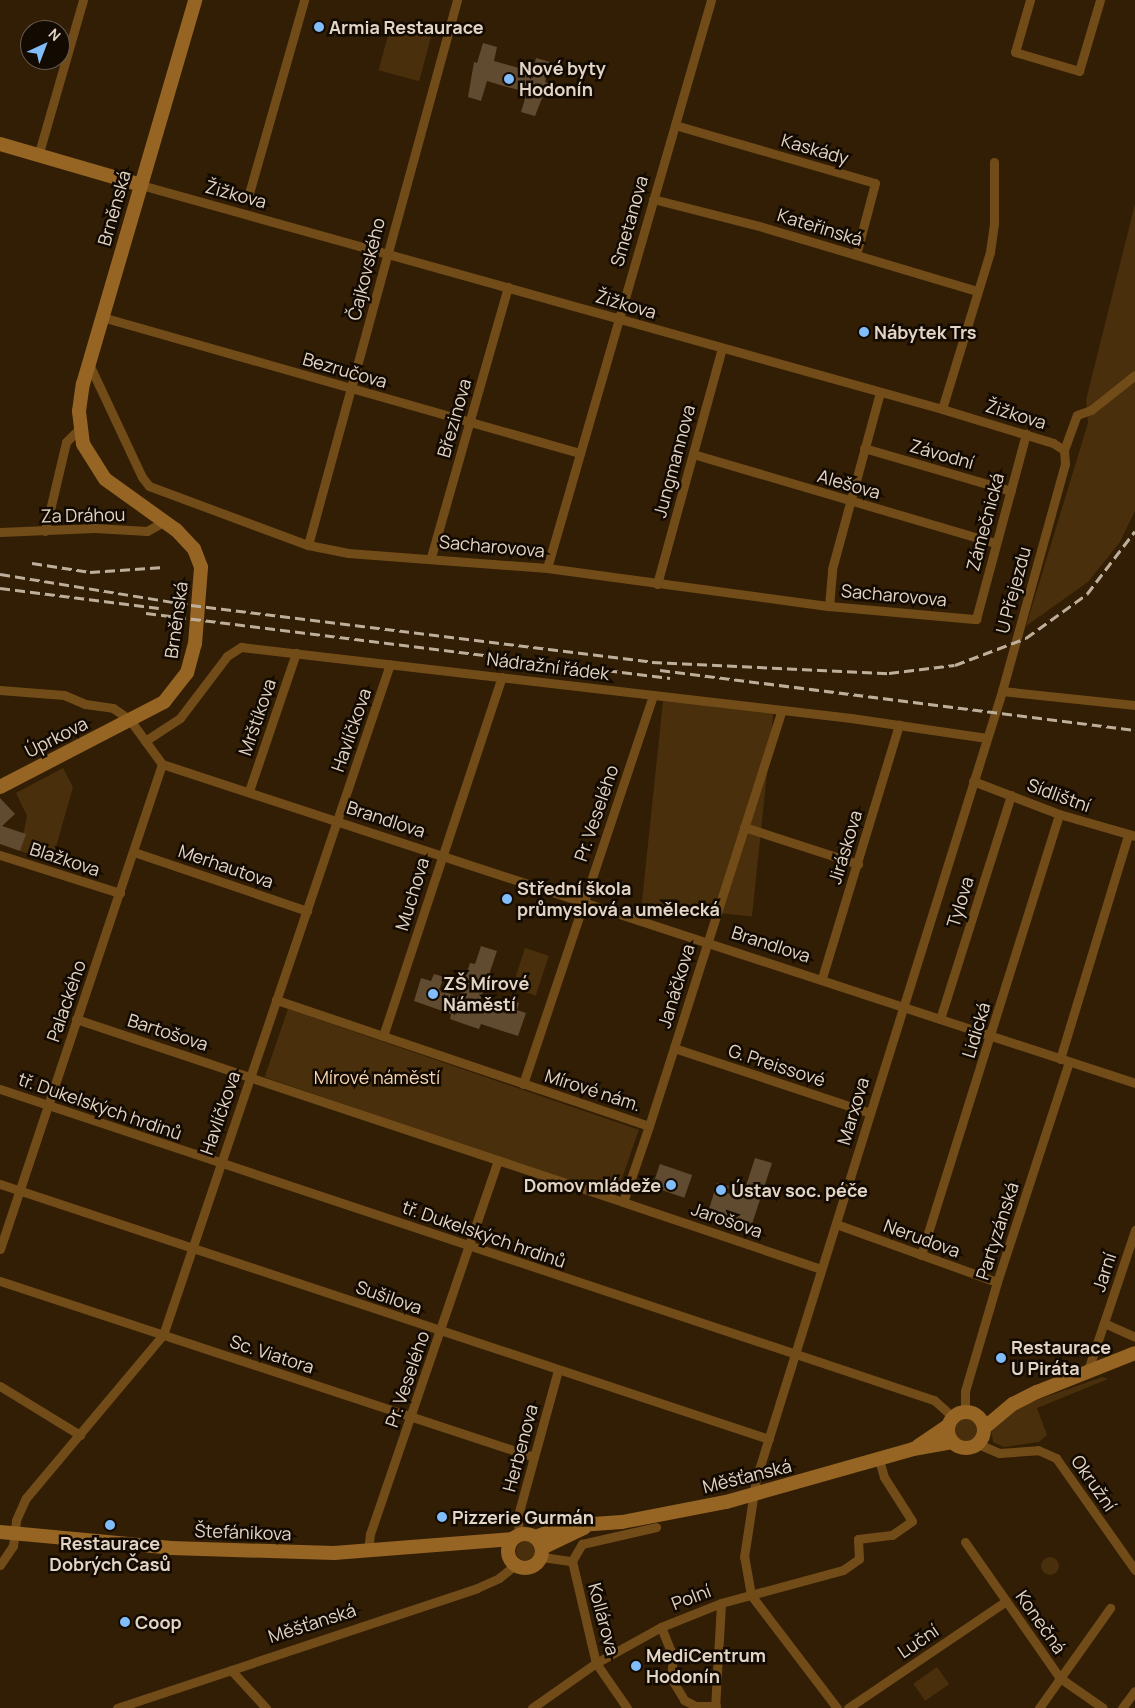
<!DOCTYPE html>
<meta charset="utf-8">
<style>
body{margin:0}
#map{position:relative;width:1135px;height:1708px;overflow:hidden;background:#321e04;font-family:Manrope,sans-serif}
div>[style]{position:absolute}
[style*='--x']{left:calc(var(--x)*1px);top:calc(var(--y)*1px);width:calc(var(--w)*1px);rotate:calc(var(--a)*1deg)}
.green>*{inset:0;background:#492f0b;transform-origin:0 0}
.round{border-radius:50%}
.building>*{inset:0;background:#614b30;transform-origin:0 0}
.street>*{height:9px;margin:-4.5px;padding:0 4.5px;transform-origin:4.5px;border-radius:4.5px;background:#724c18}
.secondary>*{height:14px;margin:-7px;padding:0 7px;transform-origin:7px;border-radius:7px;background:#966524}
.secondary>.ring{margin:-7px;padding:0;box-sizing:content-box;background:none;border:14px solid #966524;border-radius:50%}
.rail>*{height:3px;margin-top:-1.5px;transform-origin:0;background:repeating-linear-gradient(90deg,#beaf9d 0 10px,transparent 0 15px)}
.dots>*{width:14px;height:14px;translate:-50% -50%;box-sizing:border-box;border:2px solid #130a02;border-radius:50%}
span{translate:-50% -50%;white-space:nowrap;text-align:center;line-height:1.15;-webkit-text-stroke:5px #130a02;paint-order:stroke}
.poi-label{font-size:18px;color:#e3d5c6;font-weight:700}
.left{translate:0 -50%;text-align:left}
.right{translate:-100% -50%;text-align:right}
.street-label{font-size:18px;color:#e3d5c6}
.park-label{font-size:18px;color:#f9d7b1}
.north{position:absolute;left:20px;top:20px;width:50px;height:50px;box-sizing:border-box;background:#130a02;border:1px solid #665b50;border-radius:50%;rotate:43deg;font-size:14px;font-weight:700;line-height:20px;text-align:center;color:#e3d5c6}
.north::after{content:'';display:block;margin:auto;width:18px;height:22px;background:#81bdfa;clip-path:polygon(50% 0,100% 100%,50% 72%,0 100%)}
</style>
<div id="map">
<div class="green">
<div style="left:391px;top:24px;width:42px;height:48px;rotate:15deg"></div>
<div style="clip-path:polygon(1135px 204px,1135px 511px,1120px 542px,1088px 582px,1026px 626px,1088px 423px,1086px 400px)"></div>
<div style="left:663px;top:701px;width:111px;height:205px;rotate:6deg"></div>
<div style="clip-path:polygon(63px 768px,73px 787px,52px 861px,20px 851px,27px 816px,16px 793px)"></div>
<div style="left:525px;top:948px;width:25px;height:42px;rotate:18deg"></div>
<div style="left:288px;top:1009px;width:371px;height:72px;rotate:19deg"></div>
<div style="clip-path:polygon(1102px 1377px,1108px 1379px,1037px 1408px,1047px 1435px,1039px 1442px,1004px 1447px,993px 1442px,991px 1430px,1020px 1406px)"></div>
<div class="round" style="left:953px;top:1417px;width:26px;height:26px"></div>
<div class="round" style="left:516px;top:1541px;width:20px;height:20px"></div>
<div class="round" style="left:1041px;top:1557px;width:18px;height:18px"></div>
<div style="left:937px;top:1667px;width:21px;height:29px;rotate:55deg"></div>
</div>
<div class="building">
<div style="clip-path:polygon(483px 43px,497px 47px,494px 61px,533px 72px,536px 58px,550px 62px,545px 82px,548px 83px,535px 116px,521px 112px,527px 92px,507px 87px,487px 81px,481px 101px,468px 97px,474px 62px,477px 63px)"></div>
<div style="clip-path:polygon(0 798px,15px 814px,2px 826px,26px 834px,20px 851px,0 844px)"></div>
<div style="clip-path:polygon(481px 946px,497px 951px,479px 1004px,505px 1013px,509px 999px,519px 1003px,517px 1010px,526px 1013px,518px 1036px,481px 1024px,479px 1029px,464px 1024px,450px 1019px,451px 1014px,414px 1001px,421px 978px,431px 981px,434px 974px,444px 977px,439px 990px,459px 997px,470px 963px,475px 964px)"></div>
<div style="clip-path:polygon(755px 1158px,772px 1163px,752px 1224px,709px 1209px,717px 1183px,729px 1186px,727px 1193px,742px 1198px)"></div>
<div style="left:660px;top:1164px;width:34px;height:24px;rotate:19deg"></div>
</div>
<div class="street">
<div style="--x:1030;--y:0;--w:54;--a:106.1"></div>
<div style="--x:1015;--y:52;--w:67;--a:16.5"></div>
<div style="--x:1079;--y:71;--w:74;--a:-73.5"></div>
<div style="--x:675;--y:125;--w:208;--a:16.2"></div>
<div style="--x:875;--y:183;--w:74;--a:104.8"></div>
<div style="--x:38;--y:156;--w:162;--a:-73.9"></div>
<div style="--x:141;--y:185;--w:832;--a:15.62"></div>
<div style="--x:942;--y:409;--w:116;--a:17"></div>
<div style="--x:1053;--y:443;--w:13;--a:32"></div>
<div style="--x:248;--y:197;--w:205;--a:-74.1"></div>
<div style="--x:653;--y:199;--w:109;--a:14.3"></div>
<div style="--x:759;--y:226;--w:227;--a:16.6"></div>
<div style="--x:102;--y:317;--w:497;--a:15.9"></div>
<div style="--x:89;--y:364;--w:125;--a:64.9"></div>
<div style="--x:142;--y:477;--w:11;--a:52"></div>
<div style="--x:149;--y:486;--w:170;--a:20.4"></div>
<div style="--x:308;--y:545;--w:41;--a:11.3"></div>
<div style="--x:348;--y:553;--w:200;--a:4.3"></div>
<div style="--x:547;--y:568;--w:285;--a:7.7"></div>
<div style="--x:829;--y:606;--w:148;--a:5.1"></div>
<div style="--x:976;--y:619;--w:192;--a:-74.9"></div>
<div style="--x:942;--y:409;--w:164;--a:-73"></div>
<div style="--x:990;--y:252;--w:30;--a:-82"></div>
<div style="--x:994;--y:222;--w:60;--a:-90"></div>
<div style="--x:864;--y:448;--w:153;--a:16.3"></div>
<div style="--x:1064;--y:450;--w:37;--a:-70"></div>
<div style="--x:1077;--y:415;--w:15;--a:-20"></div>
<div style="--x:1091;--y:410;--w:56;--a:-38.5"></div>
<div style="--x:693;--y:454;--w:316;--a:16.4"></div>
<div style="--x:45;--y:531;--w:91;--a:-76.7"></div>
<div style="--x:66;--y:442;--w:20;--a:-45"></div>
<div style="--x:0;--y:532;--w:95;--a:-2.4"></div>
<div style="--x:95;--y:528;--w:52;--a:3.3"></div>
<div style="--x:147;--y:531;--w:18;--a:-29"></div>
<div style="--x:308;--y:545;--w:565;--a:-74.71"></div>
<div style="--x:431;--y:557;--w:281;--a:-74.1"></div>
<div style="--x:547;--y:568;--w:591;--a:-73.89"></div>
<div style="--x:657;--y:584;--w:245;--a:-74.6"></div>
<div style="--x:829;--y:606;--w:37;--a:-85"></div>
<div style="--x:832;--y:569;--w:183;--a:-74.8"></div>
<div style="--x:0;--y:690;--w:64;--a:4.5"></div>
<div style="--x:64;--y:695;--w:23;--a:23"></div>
<div style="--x:85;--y:704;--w:28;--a:8"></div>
<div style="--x:113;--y:708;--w:21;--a:35"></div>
<div style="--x:130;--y:720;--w:54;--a:54"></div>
<div style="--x:162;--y:764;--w:1024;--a:18.15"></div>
<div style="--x:1002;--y:691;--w:134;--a:6"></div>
<div style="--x:145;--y:741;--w:42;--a:-33.3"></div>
<div style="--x:180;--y:718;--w:78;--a:-52.8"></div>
<div style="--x:227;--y:656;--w:17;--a:-33"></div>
<div style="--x:241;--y:647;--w:614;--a:6.64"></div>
<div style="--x:851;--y:718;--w:137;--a:8.4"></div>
<div style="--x:973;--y:781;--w:92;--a:21"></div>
<div style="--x:1059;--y:814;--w:79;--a:16.1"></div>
<div style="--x:249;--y:791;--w:146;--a:-71.2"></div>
<div style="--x:744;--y:827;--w:120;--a:18"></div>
<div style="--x:134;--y:852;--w:183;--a:18.8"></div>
<div style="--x:0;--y:855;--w:126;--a:17.6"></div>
<div style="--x:822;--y:978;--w:265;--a:-73.1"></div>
<div style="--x:76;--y:1019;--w:577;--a:18.5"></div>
<div style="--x:623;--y:1202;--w:80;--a:-71.1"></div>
<div style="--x:649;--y:1126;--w:394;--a:-161.3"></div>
<div style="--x:940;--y:1019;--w:235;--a:-72.4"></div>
<div style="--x:383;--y:1036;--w:378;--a:-71.7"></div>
<div style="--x:674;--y:1048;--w:206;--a:18.3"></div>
<div style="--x:1060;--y:1059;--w:234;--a:-73.1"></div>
<div style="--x:523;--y:1084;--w:410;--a:-71.5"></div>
<div style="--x:0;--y:1089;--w:984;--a:18.42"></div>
<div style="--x:934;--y:1400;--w:25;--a:42"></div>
<div style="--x:649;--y:1126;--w:434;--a:-72.3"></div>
<div style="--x:0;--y:1184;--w:810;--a:18.35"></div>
<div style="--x:623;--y:1202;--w:209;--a:18.7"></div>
<div style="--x:836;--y:1224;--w:171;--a:19.8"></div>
<div style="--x:0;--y:1249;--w:511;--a:-71.53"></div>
<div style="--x:921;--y:1255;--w:462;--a:-72.6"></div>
<div style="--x:0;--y:1281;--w:562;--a:18.24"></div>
<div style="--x:1104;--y:1323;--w:34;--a:24"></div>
<div style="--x:1088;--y:1370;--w:148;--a:-71.4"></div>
<div style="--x:0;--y:1386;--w:94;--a:31.5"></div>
<div style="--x:965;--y:1412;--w:21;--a:-90"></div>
<div style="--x:965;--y:1391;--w:114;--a:-73.6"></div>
<div style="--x:997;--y:1282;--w:231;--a:-71.9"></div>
<div style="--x:978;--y:1444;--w:23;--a:23"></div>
<div style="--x:999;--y:1453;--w:39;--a:-4"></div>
<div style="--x:1038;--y:1450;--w:20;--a:24"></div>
<div style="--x:1056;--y:1458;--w:137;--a:54.8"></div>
<div style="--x:520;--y:1534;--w:15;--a:-101"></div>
<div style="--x:517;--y:1519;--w:155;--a:-74.6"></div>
<div style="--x:965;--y:1542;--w:166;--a:55.1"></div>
<div style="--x:1060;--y:1678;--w:52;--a:34.9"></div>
<div style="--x:368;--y:1552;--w:18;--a:-84"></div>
<div style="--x:370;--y:1534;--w:395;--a:-71.1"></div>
<div style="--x:542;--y:1557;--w:30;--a:8"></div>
<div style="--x:572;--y:1561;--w:105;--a:76.8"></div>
<div style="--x:596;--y:1663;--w:55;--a:55.4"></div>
<div style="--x:572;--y:1561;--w:20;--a:-60"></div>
<div style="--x:582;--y:1544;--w:76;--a:-12.9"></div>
<div style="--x:0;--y:1565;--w:23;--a:-56"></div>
<div style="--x:13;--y:1546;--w:26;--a:-83"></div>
<div style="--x:16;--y:1520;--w:24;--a:-66"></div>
<div style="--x:26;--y:1498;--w:213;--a:-50"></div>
<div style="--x:163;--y:1335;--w:708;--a:-71.31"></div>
<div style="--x:661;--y:1627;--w:31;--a:68"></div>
<div style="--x:673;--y:1656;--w:22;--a:95"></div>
<div style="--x:671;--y:1678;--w:26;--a:59"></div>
<div style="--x:684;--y:1700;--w:13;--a:27"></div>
<div style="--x:696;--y:1706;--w:20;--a:0"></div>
<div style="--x:231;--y:1670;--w:52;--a:47.4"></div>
<div style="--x:117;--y:1708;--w:379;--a:-18.4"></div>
<div style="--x:477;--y:1588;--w:24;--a:-24"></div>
<div style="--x:499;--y:1578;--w:21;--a:-39"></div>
<div style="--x:532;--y:1708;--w:78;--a:-35.1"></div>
<div style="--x:596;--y:1663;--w:74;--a:-29"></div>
<div style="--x:661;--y:1627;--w:65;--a:-21.8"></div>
<div style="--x:721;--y:1603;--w:126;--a:-15.1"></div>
<div style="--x:843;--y:1570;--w:19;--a:-35"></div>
<div style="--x:859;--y:1559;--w:20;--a:-93"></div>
<div style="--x:858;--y:1539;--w:34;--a:-7"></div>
<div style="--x:892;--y:1535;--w:24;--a:-35"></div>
<div style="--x:912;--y:1521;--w:52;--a:-122.5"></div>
<div style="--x:884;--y:1477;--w:18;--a:-106"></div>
<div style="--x:715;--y:1708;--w:105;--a:-86.7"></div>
<div style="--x:837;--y:1708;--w:142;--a:-127.3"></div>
<div style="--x:751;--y:1595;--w:39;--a:-100"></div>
<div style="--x:744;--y:1557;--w:79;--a:-81.3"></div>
<div style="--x:756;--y:1479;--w:826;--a:-72.66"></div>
<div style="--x:1002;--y:691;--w:236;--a:-74.5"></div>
<div style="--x:1065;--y:464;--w:14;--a:-94"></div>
<div style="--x:848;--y:1708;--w:191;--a:-34.1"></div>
<div style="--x:1039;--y:1708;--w:123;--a:-54.6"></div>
<div style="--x:1122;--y:1708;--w:21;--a:-53"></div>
</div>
<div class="secondary">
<div style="--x:0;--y:144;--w:147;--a:16.2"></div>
<div style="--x:0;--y:787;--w:185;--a:-27.4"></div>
<div style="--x:164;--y:702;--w:37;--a:-52"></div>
<div style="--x:187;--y:673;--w:30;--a:-75"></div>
<div style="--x:195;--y:644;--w:77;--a:-85.5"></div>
<div style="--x:201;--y:567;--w:19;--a:-111"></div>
<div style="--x:194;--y:549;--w:26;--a:-133"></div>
<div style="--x:176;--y:530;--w:87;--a:-144.3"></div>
<div style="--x:105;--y:479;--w:41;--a:-122.2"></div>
<div style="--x:83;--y:444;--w:33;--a:-97"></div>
<div style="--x:79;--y:411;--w:27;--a:-82"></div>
<div style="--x:83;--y:384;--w:400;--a:-73.7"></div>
<div class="ring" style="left:948px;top:1412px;width:22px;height:22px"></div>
<div style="--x:984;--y:1428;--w:38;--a:-40"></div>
<div style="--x:1013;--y:1404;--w:27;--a:-27"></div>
<div style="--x:1037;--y:1392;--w:105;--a:-21.7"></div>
<div style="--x:918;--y:1446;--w:36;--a:-34"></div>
<div style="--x:0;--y:1532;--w:172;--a:5.3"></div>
<div style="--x:171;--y:1548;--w:163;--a:1.8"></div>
<div style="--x:334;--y:1553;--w:179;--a:-4.5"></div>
<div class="ring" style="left:508px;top:1534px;width:20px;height:20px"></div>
<div style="--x:535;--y:1537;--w:32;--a:-20"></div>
<div style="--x:565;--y:1526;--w:57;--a:-4"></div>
<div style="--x:622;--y:1522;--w:106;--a:-10.9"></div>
<div style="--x:726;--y:1502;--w:194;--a:-15.8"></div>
<div style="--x:913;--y:1449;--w:40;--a:-10"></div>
<div style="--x:542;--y:1548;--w:47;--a:-25.5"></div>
</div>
<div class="rail">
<div style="--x:32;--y:563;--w:59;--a:8.8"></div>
<div style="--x:90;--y:572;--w:74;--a:-3.9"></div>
<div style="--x:0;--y:574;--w:193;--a:9.2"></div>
<div style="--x:191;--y:605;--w:465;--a:7"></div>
<div style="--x:652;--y:662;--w:237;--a:2.7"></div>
<div style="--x:889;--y:673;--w:66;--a:-6.9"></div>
<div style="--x:955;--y:665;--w:76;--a:-20.8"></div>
<div style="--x:1026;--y:638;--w:75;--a:-35.8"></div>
<div style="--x:1087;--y:594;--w:79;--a:-52.7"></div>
<div style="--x:0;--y:588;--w:160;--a:7.2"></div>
<div style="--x:146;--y:613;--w:528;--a:7.07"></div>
<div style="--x:660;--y:670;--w:479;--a:7.2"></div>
</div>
<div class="dots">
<div style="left:319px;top:27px;background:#81bdfa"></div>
<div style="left:509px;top:79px;background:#81bdfa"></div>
<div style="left:864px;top:332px;background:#81bdfa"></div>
<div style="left:507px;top:899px;background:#81bdfa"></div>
<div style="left:433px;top:994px;background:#81bdfa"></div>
<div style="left:671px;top:1185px;background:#81bdfa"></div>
<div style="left:721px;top:1190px;background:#81bdfa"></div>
<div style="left:1001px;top:1358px;background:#81bdfa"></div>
<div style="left:442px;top:1517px;background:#81bdfa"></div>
<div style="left:110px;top:1525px;background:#81bdfa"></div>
<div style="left:125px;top:1622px;background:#81bdfa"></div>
<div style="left:636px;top:1666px;background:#81bdfa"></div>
</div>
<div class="poi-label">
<span class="left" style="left:329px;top:27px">Armia Restaurace</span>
<span class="left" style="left:519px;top:79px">Nové byty<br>Hodonín</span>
<span class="left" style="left:874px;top:332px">Nábytek Trs</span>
<span class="left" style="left:517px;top:899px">Střední škola<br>průmyslová a umělecká</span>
<span class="left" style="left:443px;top:994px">ZŠ Mírové<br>Náměstí</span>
<span class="right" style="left:661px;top:1185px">Domov mládeže</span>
<span class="left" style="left:731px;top:1190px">Ústav soc. péče</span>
<span class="left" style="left:1011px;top:1358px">Restaurace<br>U Piráta</span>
<span class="left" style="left:452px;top:1517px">Pizzerie Gurmán</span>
<span style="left:110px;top:1554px">Restaurace<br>Dobrých Časů</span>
<span class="left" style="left:135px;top:1622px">Coop</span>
<span class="left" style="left:646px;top:1666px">MediCentrum<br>Hodonín</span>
</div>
<div class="street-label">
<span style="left:815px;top:149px;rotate:16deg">Kaskády</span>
<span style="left:236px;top:194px;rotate:15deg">Žižkova</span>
<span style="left:114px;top:208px;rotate:-74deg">Brněnská</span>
<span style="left:629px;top:221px;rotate:-74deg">Smetanova</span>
<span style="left:820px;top:227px;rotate:17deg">Kateřinská</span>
<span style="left:366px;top:269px;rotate:-76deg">Čajkovského</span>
<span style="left:626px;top:304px;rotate:16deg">Žižkova</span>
<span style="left:345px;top:370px;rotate:16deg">Bezručova</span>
<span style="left:1016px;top:414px;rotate:17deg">Žižkova</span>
<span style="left:454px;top:418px;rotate:-74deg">Březinova</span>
<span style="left:942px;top:454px;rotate:16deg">Závodní</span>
<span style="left:674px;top:461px;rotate:-75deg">Jungmannova</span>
<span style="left:849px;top:484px;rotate:16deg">Alešova</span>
<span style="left:83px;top:515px;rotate:-1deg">Za Dráhou</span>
<span style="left:985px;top:522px;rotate:-75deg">Zámečnická</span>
<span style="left:492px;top:546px;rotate:5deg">Sacharovova</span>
<span style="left:1013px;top:590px;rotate:-75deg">U Přejezdu</span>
<span style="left:894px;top:595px;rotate:5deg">Sacharovova</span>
<span style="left:176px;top:620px;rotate:-82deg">Brněnská</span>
<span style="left:548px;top:666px;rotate:7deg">Nádražní řádek</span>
<span style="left:257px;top:717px;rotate:-71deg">Mrštíkova</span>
<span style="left:351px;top:730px;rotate:-71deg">Havlíčkova</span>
<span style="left:56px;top:737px;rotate:-27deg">Úprkova</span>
<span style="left:1059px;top:795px;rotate:20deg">Sídlištní</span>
<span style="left:596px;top:813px;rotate:-71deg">Pr. Veselého</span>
<span style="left:386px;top:819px;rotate:18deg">Brandlova</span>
<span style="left:845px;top:847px;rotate:-73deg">Jiráskova</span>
<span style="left:65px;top:859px;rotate:18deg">Blažkova</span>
<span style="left:226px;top:866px;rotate:19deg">Merhautova</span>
<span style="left:412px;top:894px;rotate:-73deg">Muchova</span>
<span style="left:960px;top:902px;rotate:-73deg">Tylova</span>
<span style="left:771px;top:944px;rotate:18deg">Brandlova</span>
<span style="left:676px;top:986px;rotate:-73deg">Janáčkova</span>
<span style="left:66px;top:1001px;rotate:-71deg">Palackého</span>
<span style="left:976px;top:1030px;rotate:-73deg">Lidická</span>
<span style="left:168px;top:1032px;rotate:18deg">Bartošova</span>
<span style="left:777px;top:1065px;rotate:18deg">G. Preissové</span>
<span style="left:593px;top:1090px;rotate:18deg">Mírové nám.</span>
<span style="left:100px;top:1106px;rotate:19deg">tř. Dukelských hrdinů</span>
<span style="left:853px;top:1111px;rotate:-73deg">Marxova</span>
<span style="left:220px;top:1113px;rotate:-71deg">Havlíčkova</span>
<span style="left:727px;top:1220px;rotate:19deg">Jarošova</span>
<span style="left:997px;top:1231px;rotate:-72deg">Partyzánská</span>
<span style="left:484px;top:1234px;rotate:19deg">tř. Dukelských hrdinů</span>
<span style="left:922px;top:1238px;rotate:20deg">Nerudova</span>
<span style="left:1104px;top:1272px;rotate:-72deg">Jarní</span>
<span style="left:389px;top:1297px;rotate:19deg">Sušilova</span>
<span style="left:272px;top:1354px;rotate:18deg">Sc. Viatora</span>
<span style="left:407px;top:1379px;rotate:-71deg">Pr. Veselého</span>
<span style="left:520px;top:1448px;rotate:-75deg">Herbenova</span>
<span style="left:747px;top:1476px;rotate:-14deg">Měšťanská</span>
<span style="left:1094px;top:1483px;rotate:55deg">Okružní</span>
<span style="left:243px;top:1532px;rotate:2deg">Štefánikova</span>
<span style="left:691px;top:1597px;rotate:-21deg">Polní</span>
<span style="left:604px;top:1619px;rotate:75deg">Kollárova</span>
<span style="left:1041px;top:1622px;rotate:55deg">Konečná</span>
<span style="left:312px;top:1623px;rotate:-18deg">Měšťanská</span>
<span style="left:918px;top:1641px;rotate:-34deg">Luční</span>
</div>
<div class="park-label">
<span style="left:377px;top:1077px">Mírové náměstí</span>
</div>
<div class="north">N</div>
</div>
